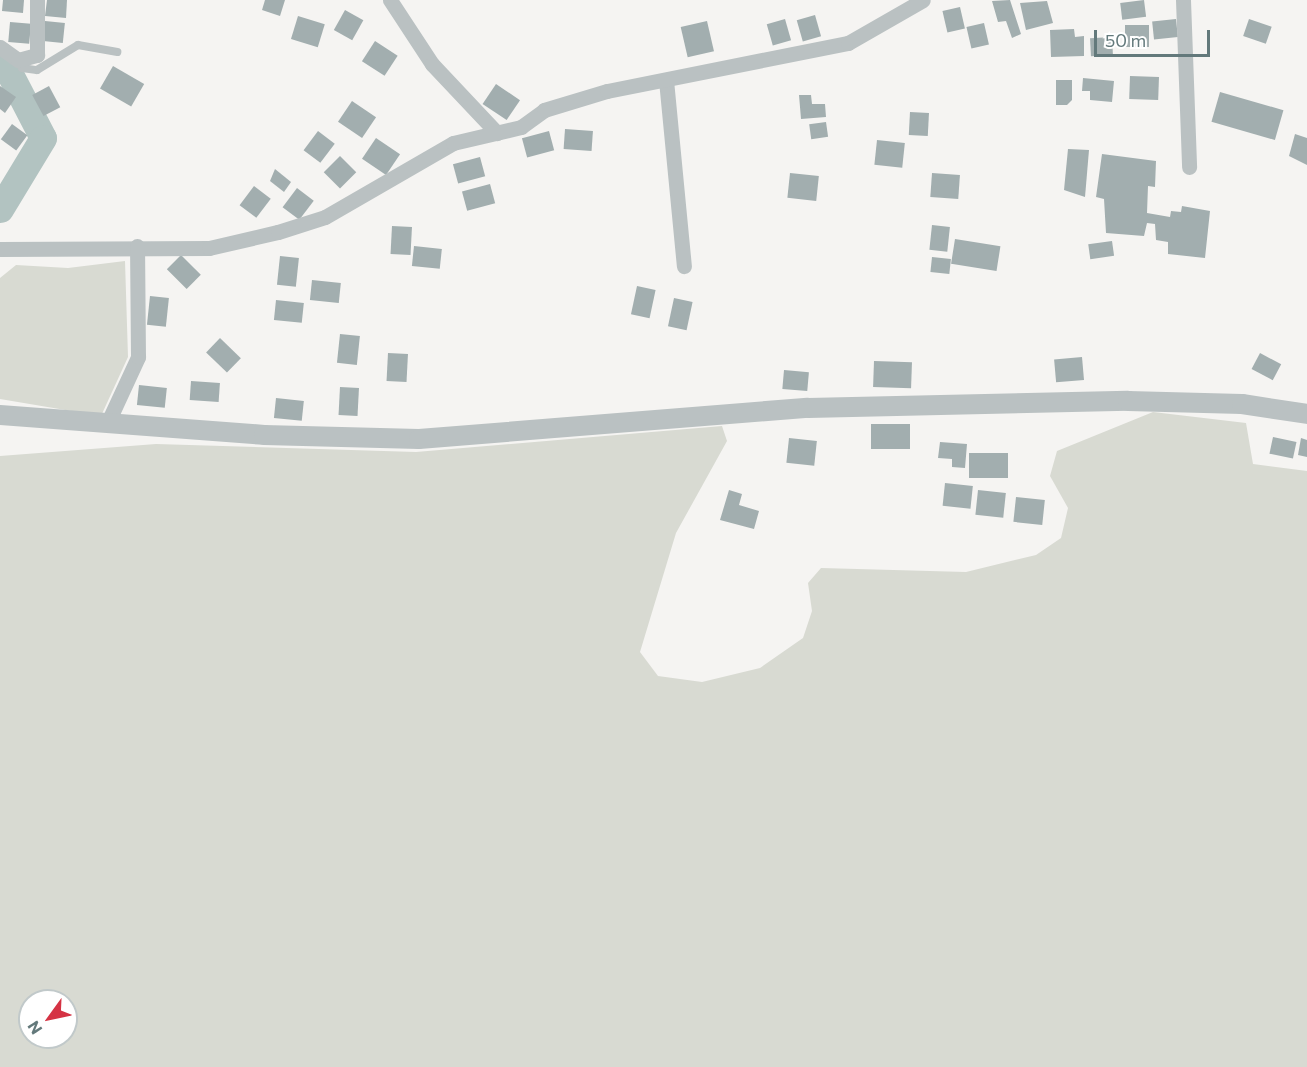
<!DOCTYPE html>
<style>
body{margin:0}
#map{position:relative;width:1307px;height:1067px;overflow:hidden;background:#f5f4f2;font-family:Commissioner,sans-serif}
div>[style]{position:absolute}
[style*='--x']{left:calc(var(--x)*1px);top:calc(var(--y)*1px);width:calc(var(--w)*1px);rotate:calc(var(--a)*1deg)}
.green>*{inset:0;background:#d8dad2}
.river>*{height:27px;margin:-13.5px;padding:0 13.5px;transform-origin:13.5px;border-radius:13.5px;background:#b2c3c1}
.building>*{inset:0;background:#a2aeaf;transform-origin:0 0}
.service>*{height:8px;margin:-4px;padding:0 4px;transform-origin:4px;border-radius:4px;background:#bac1c2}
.minor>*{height:15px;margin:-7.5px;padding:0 7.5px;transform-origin:7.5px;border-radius:7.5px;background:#bac1c2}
.tertiary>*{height:20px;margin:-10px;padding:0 10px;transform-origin:10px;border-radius:10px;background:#bac1c2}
span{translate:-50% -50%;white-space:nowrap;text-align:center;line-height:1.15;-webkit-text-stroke:6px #fff;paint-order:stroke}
.north{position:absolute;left:18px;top:989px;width:60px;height:60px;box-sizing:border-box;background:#fff;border:2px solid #c1c9ca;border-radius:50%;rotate:237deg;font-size:16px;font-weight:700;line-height:24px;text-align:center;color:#63797b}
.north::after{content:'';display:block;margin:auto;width:21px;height:27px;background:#d53344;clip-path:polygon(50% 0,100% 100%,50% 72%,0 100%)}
.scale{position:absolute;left:1094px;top:30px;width:116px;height:27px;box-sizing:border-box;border:3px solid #63797b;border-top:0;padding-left:8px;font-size:18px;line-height:21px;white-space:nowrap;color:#63797b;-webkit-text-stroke:4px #fff;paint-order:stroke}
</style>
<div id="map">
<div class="green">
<div style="clip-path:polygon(125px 261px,128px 357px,101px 416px,0 399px,0 278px,16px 265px,68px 268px)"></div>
<div style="clip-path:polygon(evenodd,1153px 412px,1246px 423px,1253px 464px,1307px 471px,1307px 1067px,0 1067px,0 456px,156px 444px,416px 452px,722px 426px,727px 441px,676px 533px,640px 652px,658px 676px,702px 682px,760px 668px,803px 638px,812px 611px,808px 583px,821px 568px,966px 572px,1036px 555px,1061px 538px,1068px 508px,1050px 476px,1057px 451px,1153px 412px,30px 1001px,66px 1001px,66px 1037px,30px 1037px,30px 1001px)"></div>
</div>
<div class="river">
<div style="--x:0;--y:55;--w:93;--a:62.6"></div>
<div style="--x:43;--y:138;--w:83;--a:121.2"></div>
</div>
<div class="building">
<div style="clip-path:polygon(3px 0,24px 0,23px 13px,2px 11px)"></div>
<div style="clip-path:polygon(47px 0,67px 0,66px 18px,45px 16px)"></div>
<div style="clip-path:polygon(265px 0,285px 0,280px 16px,262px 10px)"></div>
<div style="clip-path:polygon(1010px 0,1021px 34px,1012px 38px,1006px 21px,998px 22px,992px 1px)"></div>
<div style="left:1144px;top:0;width:17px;height:24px;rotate:83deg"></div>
<div style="clip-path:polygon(1047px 1px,1053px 23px,1026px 30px,1020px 3px)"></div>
<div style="left:960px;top:7px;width:22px;height:18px;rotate:77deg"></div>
<div style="left:345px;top:10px;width:21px;height:23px;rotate:29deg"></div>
<div style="left:815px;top:15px;width:22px;height:19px;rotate:74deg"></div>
<div style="left:298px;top:16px;width:28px;height:24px;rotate:17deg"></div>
<div style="left:785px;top:19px;width:22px;height:19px;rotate:74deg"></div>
<div style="left:1176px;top:19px;width:18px;height:24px;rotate:84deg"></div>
<div style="left:1249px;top:19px;width:24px;height:18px;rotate:19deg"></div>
<div style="left:45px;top:21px;width:20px;height:20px;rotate:6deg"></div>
<div style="left:707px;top:21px;width:31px;height:27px;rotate:77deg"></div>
<div style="left:10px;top:22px;width:21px;height:20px;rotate:5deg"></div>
<div style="left:984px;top:23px;width:22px;height:18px;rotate:77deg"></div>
<div style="left:1125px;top:25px;width:24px;height:22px"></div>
<div style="clip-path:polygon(1074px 29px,1075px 37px,1084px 36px,1084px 56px,1051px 57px,1050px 30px)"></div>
<div style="left:1112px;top:37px;width:18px;height:22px;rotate:87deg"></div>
<div style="left:375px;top:41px;width:27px;height:24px;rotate:33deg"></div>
<div style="left:113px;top:66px;width:36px;height:26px;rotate:30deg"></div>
<div style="left:1130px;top:76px;width:29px;height:23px;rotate:2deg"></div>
<div style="clip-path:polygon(1083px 78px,1114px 81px,1112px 102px,1090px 100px,1090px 91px,1082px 91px)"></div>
<div style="clip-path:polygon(1056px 80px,1072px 80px,1072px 100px,1067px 105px,1056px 105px)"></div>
<div style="left:496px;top:84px;width:29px;height:24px;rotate:34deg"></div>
<div style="clip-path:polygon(0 86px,16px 97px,5px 113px,0 109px)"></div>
<div style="left:49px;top:86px;width:24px;height:19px;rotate:62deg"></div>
<div style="left:1220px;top:92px;width:66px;height:31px;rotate:16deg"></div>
<div style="clip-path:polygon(799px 95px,811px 95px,812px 104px,825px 104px,826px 117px,801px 119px)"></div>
<div style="left:352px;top:101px;width:29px;height:25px;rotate:34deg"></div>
<div style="left:910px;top:112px;width:19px;height:23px;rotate:3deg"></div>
<div style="left:826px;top:122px;width:15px;height:17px;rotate:82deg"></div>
<div style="left:12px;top:124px;width:19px;height:19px;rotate:36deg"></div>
<div style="left:565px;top:129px;width:28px;height:20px;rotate:4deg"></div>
<div style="left:318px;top:131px;width:21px;height:24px;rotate:37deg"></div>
<div style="left:549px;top:131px;width:20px;height:28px;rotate:75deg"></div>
<div style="clip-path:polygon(1295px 134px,1307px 138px,1307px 165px,1289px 156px)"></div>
<div style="left:376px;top:138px;width:29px;height:25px;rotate:34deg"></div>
<div style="left:877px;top:140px;width:28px;height:25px;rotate:6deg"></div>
<div style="clip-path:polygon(1068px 149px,1089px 150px,1085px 197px,1064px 190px)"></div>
<div style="clip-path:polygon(1102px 154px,1156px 161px,1155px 187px,1148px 186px,1147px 213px,1170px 217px,1171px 211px,1181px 212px,1182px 206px,1210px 211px,1205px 258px,1168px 254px,1168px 242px,1156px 240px,1155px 224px,1147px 223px,1144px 236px,1106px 233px,1104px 199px,1096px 197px)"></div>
<div style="left:340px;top:156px;width:23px;height:23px;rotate:45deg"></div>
<div style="left:480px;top:157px;width:20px;height:28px;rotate:75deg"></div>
<div style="clip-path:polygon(275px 169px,291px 182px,284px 192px,270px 181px)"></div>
<div style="left:790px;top:173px;width:29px;height:25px;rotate:6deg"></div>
<div style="left:932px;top:173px;width:28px;height:24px;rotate:4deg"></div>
<div style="left:490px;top:184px;width:20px;height:29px;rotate:75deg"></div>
<div style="left:254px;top:186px;width:21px;height:24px;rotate:37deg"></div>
<div style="left:297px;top:188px;width:21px;height:24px;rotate:37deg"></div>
<div style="left:932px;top:225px;width:18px;height:25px;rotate:6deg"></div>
<div style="left:392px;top:226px;width:20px;height:28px;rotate:3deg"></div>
<div style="left:955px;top:239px;width:46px;height:25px;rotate:9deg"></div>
<div style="left:1112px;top:241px;width:15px;height:24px;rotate:82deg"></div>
<div style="left:414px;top:246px;width:28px;height:20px;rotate:6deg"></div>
<div style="left:181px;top:255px;width:28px;height:20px;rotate:45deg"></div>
<div style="left:280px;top:256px;width:19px;height:29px;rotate:6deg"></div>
<div style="left:932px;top:257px;width:19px;height:15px;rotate:6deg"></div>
<div style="left:312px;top:280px;width:29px;height:20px;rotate:6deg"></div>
<div style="left:637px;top:286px;width:19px;height:29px;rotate:12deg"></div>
<div style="left:150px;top:296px;width:19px;height:29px;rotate:6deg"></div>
<div style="left:674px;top:298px;width:19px;height:29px;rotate:12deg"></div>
<div style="left:276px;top:300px;width:28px;height:20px;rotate:6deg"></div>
<div style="left:340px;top:334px;width:20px;height:29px;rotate:6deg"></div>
<div style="left:220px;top:338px;width:29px;height:20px;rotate:44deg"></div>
<div style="left:388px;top:353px;width:20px;height:28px;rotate:3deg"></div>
<div style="left:1260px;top:353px;width:24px;height:18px;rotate:28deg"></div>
<div style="left:1082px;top:357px;width:23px;height:28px;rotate:85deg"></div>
<div style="left:874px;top:361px;width:38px;height:26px;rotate:2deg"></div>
<div style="left:784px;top:370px;width:25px;height:19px;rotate:5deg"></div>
<div style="left:191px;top:381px;width:29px;height:19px;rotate:4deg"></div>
<div style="left:139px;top:385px;width:28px;height:20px;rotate:6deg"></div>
<div style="left:340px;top:387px;width:19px;height:28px;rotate:3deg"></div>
<div style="left:276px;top:398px;width:28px;height:20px;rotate:6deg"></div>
<div style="left:871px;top:424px;width:39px;height:25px"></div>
<div style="left:1273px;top:437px;width:24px;height:17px;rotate:12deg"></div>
<div style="left:789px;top:438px;width:28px;height:25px;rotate:6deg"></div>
<div style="clip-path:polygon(1301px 438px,1307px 440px,1307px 457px,1298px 455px)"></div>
<div style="clip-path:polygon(940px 442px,967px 444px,965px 468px,952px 467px,952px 459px,938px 458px)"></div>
<div style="left:969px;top:453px;width:39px;height:25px"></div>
<div style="left:945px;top:483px;width:28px;height:23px;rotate:6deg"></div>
<div style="clip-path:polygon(729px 490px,742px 494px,739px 505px,759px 511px,754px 529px,720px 520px)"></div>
<div style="left:978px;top:490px;width:28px;height:25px;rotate:6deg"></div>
<div style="left:1016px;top:497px;width:29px;height:25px;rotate:6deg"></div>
</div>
<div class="service">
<div style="--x:18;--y:60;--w:9;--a:63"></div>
<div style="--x:22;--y:68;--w:15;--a:8"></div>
<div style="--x:37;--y:70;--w:48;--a:-31.4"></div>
<div style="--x:78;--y:45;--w:40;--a:10"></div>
</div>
<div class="minor">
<div style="--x:390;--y:0;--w:77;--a:56.7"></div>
<div style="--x:432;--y:64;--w:95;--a:46.7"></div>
<div style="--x:1183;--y:0;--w:167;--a:87.9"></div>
<div style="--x:0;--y:47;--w:22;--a:36"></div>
<div style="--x:18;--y:60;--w:20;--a:-15"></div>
<div style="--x:37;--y:55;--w:55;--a:-90"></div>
<div style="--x:666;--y:80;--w:187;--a:84.5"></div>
<div style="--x:0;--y:249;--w:209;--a:-0.3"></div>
<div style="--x:209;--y:248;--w:71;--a:-13.1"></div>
<div style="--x:278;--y:232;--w:49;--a:-17.7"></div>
<div style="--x:325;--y:217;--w:148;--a:-30"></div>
<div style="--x:453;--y:143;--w:70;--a:-13.2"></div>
<div style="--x:521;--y:127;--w:29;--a:-36"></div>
<div style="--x:544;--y:110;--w:66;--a:-16.8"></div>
<div style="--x:607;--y:91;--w:246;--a:-11.3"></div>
<div style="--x:848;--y:43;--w:86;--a:-29.8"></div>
<div style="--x:108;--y:422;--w:72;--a:-65.2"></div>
<div style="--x:138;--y:357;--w:111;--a:-90.5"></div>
</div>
<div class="tertiary">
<div style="--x:0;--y:415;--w:265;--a:4.3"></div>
<div style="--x:264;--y:435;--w:155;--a:1.5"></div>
<div style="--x:419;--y:439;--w:390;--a:-4.6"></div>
<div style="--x:808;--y:408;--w:320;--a:-1.3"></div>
<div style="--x:1128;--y:401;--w:114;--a:1.5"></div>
<div style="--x:1242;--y:404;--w:66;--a:8.7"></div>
</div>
<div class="north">N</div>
<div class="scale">50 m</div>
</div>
